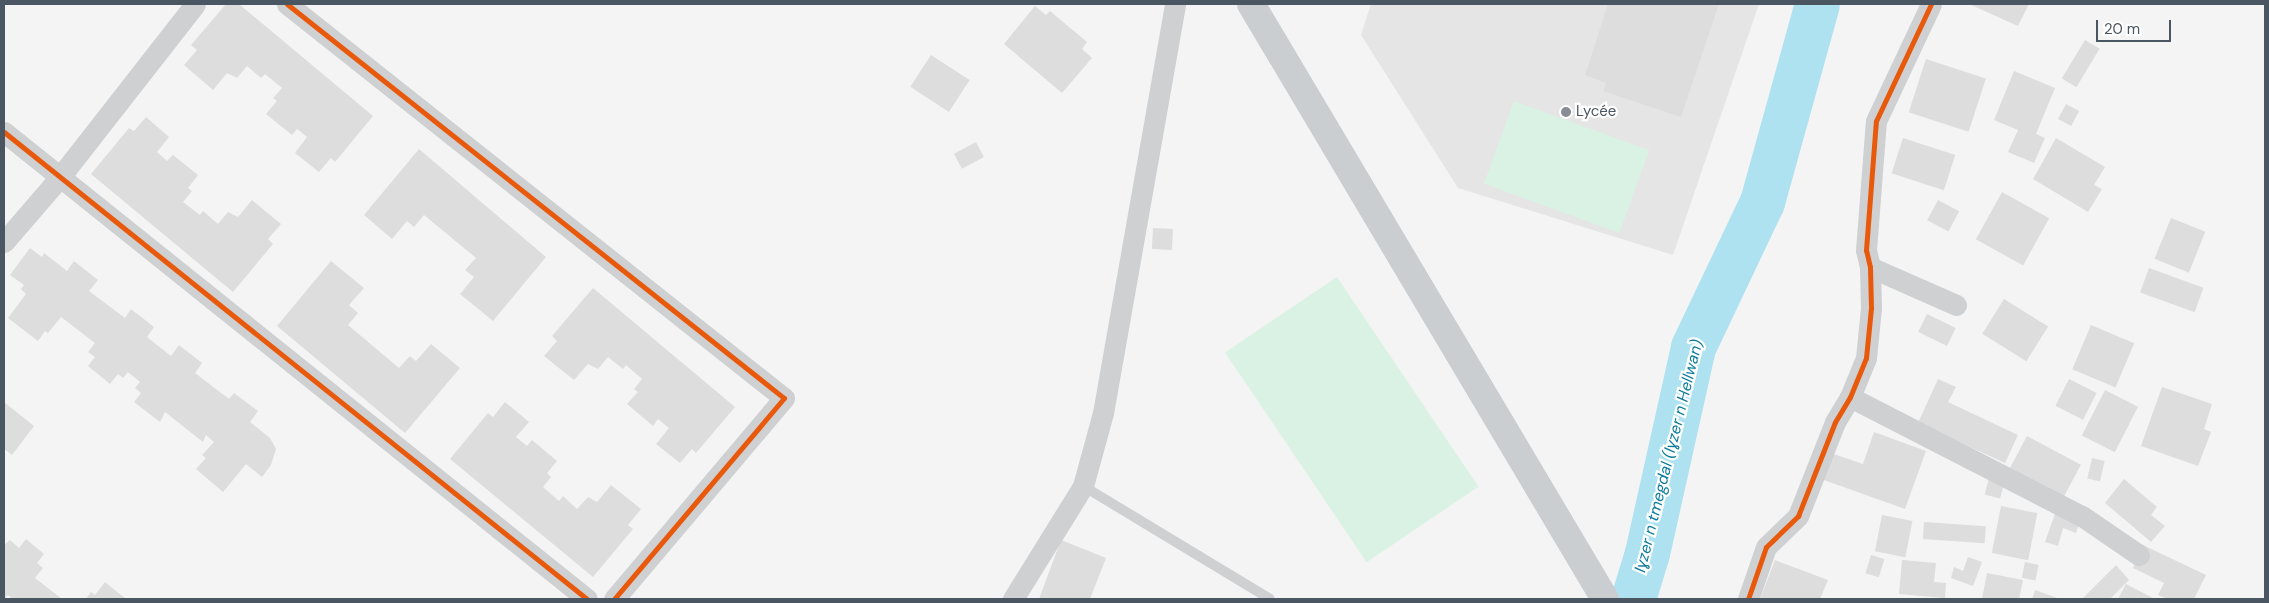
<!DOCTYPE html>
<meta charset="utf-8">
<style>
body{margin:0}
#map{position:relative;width:2269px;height:603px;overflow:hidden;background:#f4f4f4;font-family:"DM Sans",sans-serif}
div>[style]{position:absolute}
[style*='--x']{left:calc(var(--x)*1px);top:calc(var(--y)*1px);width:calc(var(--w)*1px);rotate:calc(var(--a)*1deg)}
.education>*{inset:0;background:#e6e5e6}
.green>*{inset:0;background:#d9f2e3;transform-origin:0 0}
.river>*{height:45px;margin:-22.5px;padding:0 22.5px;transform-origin:22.5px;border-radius:22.5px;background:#aee2f0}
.building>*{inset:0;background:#ddddde;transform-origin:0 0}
.service>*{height:10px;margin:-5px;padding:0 5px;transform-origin:5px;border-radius:5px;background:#ced0d2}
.minor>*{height:21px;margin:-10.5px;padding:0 10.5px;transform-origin:10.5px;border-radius:10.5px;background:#ced0d2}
.primary>*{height:28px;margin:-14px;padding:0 14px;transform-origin:14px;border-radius:14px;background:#caced1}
.cycleway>*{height:5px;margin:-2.5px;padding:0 2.5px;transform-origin:2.5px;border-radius:2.5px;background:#e8590c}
.dots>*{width:14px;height:14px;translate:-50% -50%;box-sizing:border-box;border:2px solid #fff;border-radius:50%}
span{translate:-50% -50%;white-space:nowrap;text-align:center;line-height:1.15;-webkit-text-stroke:4.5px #fff;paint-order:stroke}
.poi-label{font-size:15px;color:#4a5661}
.left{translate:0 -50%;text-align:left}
.water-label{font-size:16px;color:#0c7c9b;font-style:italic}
.frame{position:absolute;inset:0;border:5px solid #4a5661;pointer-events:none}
.scale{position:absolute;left:2096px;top:20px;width:75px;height:22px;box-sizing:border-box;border:2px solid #4a5661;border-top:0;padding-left:6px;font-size:15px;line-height:18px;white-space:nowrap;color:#4a5661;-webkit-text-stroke:4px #fff;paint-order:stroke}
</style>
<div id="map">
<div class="education">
<div style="clip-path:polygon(1371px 4px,1759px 4px,1673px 255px,1458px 188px,1361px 35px)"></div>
</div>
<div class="green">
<div style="left:1514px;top:101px;width:144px;height:88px;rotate:20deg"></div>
<div style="left:1337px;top:277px;width:253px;height:135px;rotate:56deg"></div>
</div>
<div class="river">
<div style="--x:1633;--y:599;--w:48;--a:-73.1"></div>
<div style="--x:1647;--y:553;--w:211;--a:-77.4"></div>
<div style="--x:1693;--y:347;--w:161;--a:-64.6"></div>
<div style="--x:1762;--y:202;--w:205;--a:-74.5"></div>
</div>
<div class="building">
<div style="clip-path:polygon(226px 4px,239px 4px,373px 116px,335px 162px,331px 158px,319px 172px,295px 153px,307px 137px,297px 129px,292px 135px,266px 114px,277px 101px,273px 98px,282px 88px,265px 74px,261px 78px,247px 66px,237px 78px,227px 73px,213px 90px,184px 65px,197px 50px,191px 45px)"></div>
<div style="clip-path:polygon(1608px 4px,1719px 4px,1681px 117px,1603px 91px,1606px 83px,1585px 75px)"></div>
<div style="clip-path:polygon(1969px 4px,2029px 4px,2018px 26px)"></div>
<div style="clip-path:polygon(1035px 6px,1046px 15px,1050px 11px,1087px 42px,1082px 49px,1092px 58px,1062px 93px,1004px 44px)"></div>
<div style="left:2085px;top:40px;width:17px;height:45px;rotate:31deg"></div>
<div style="left:931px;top:55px;width:46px;height:38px;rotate:33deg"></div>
<div style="left:1926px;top:59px;width:63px;height:56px;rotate:18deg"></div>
<div style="clip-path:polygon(2014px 71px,2055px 88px,2036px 134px,2045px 138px,2034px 163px,2008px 152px,2018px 130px,1994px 120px)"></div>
<div style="left:2066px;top:104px;width:15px;height:17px;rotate:28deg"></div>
<div style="clip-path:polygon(146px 117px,169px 137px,157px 152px,167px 161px,173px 155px,198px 175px,188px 188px,192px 191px,183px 202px,200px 215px,203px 211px,218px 224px,228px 212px,238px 217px,252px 200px,281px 224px,268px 239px,273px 244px,233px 292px,91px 174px,129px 128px,134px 131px)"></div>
<div style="left:1903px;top:138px;width:55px;height:37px;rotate:18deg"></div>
<div style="clip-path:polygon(2056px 138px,2105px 167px,2094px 185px,2102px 189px,2088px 212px,2033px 179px)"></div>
<div style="left:976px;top:142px;width:17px;height:25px;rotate:62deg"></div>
<div style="clip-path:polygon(419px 149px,546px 257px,493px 321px,460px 294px,474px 277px,465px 270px,476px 258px,424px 215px,414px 227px,407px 221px,392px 239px,364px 215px)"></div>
<div style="left:2002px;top:192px;width:54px;height:54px;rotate:29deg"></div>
<div style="left:1938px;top:200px;width:24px;height:23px;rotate:28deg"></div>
<div style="left:2171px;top:218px;width:37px;height:44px;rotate:22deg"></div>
<div style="left:1153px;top:228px;width:20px;height:21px;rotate:3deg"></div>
<div style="clip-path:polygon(30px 248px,42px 257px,44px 253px,67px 271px,74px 261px,98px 280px,89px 291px,125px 318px,131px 309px,154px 327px,147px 337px,171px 356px,179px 345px,202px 363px,195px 373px,229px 399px,234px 393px,258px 411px,250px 422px,270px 438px,276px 449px,271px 465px,262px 477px,246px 464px,223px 492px,196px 469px,206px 458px,202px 455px,214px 442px,206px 435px,203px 442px,165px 412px,160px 422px,134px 402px,141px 393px,135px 388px,140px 382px,128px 372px,123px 378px,118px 374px,110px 384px,88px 366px,95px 357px,88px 352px,95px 343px,61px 317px,48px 333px,45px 331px,38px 341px,8px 318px,26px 294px,21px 289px,24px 285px,10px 275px)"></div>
<div style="clip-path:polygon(331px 261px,364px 288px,349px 305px,358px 313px,348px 325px,399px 368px,410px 356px,416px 361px,431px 344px,460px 368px,405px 433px,277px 326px)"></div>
<div style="left:2149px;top:268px;width:58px;height:26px;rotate:20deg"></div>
<div style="clip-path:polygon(593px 288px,735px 407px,696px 453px,692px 449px,680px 463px,656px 444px,669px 428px,658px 419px,653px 426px,627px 404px,638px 392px,634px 389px,642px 379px,626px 365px,623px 369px,608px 357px,598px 369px,588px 364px,574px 380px,544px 356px,557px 341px,552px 336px)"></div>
<div style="left:2004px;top:299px;width:52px;height:41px;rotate:32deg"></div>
<div style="left:1927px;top:314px;width:32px;height:20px;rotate:26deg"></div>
<div style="left:2091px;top:325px;width:47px;height:48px;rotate:23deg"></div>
<div style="clip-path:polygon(1938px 379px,1956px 387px,1948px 402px,2018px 435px,2005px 463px,1918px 423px)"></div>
<div style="left:2069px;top:379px;width:31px;height:30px;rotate:27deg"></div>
<div style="clip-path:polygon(2162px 387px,2212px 404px,2204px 429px,2211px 432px,2198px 466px,2141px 446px)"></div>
<div style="left:2105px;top:390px;width:37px;height:51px;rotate:27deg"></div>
<div style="clip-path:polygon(4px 402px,34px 426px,12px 455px,4px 449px)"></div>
<div style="clip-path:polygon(505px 402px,529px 422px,516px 437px,527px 446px,532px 440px,557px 461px,547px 473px,551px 477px,543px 487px,559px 501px,563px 496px,577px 509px,588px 497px,597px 502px,611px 485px,641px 509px,628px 525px,633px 529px,593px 577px,450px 459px,488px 413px,493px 417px)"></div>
<div style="clip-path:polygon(1874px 432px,1926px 451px,1905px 509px,1821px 479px,1831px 453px,1863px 464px)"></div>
<div style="left:2027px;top:436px;width:61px;height:38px;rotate:28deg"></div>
<div style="left:2092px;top:458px;width:13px;height:21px;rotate:13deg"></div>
<div style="left:1989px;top:478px;width:16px;height:17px;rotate:15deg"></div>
<div style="clip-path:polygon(2124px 479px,2157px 507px,2151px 515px,2165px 526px,2151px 542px,2105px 503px)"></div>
<div style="left:2001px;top:506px;width:37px;height:48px;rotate:11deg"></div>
<div style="clip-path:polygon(2056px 511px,2080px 520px,2076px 533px,2063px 528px,2058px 546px,2045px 542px)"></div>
<div style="left:1882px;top:515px;width:31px;height:37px;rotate:11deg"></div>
<div style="left:1924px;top:522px;width:62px;height:17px;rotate:4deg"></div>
<div style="clip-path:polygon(26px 539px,44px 554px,37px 563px,43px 568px,35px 578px,62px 599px,13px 599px,8px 595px,4px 599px,4px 545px,10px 540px,19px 548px)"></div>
<div style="clip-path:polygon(1061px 540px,1106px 558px,1090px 599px,1039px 599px)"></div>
<div style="clip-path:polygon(2143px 545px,2206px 575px,2194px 599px,2168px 599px,2158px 595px,2164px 583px,2133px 568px)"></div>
<div style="left:1871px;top:555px;width:14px;height:19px;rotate:17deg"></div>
<div style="clip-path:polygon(1968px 557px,1982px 562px,1973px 586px,1951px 578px,1954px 567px,1963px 571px)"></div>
<div style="clip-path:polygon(1775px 560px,1828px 580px,1820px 599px,1760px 599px)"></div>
<div style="clip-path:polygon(1902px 560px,1936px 563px,1934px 582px,1946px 583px,1945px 598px,1899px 594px)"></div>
<div style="left:2025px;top:562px;width:14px;height:16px;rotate:12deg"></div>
<div style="clip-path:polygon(2116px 565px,2129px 580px,2110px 599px,2084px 599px,2083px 598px)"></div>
<div style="clip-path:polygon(1987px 573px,2023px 580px,2019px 599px,1982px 599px)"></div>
<div style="clip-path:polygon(105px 582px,126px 599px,86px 599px,91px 592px,95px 595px)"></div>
<div style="clip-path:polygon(2126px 584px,2153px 598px,2152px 599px,2118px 599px)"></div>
<div style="clip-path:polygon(2035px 590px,2060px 599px,2032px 599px)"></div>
</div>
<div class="service">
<div style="--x:1083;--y:486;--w:218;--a:31.1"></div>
</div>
<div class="minor">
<div style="--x:287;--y:4;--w:634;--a:38.41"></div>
<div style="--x:784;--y:398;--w:263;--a:130.2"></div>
<div style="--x:4;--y:132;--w:747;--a:38.7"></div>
<div style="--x:4;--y:242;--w:86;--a:-49.3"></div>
<div style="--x:60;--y:177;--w:219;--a:-52"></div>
<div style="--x:1870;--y:267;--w:94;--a:23.8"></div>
<div style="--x:1850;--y:397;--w:261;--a:27.2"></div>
<div style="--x:2082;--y:516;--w:69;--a:34.4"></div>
<div style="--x:1013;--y:599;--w:133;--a:-58.2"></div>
<div style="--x:1083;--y:486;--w:76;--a:-74.7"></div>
<div style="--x:1103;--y:413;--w:415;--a:-80"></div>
<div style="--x:1748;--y:599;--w:55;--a:-70.9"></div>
<div style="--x:1766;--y:547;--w:45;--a:-44.1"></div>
<div style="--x:1798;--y:516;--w:101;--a:-68.5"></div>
<div style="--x:1835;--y:422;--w:29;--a:-59"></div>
<div style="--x:1850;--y:397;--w:42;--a:-67.7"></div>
<div style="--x:1866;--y:358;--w:50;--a:-84.3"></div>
<div style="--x:1871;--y:308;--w:41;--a:-91.4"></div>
<div style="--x:1870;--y:267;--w:17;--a:-103"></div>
<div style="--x:1866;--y:250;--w:129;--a:-85.6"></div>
<div style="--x:1876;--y:121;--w:129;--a:-64.8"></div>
</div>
<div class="primary">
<div style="--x:1251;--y:4;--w:692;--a:59.25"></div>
</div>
<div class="cycleway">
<div style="--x:287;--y:4;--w:634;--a:38.41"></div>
<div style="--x:784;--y:398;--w:263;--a:130.2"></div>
<div style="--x:4;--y:132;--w:747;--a:38.7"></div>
<div style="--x:1748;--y:599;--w:55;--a:-70.9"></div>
<div style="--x:1766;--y:547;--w:45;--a:-44.1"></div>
<div style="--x:1798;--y:516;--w:101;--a:-68.5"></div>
<div style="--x:1835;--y:422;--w:29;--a:-59"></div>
<div style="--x:1850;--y:397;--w:42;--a:-67.7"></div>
<div style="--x:1866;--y:358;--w:50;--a:-84.3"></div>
<div style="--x:1871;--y:308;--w:41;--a:-91.4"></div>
<div style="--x:1870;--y:267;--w:17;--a:-103"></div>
<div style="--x:1866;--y:250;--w:129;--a:-85.6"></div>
<div style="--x:1876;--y:121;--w:129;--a:-64.8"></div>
</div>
<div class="dots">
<div style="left:1566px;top:112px;background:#868d94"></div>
</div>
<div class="poi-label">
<span class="left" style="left:1576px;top:112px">Lycée</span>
</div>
<div class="water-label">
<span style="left:1669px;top:456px;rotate:-76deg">Iɣzer n tmegdal (Iɣzer n Hellwan)</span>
</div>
<div class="frame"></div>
<div class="scale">20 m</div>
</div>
